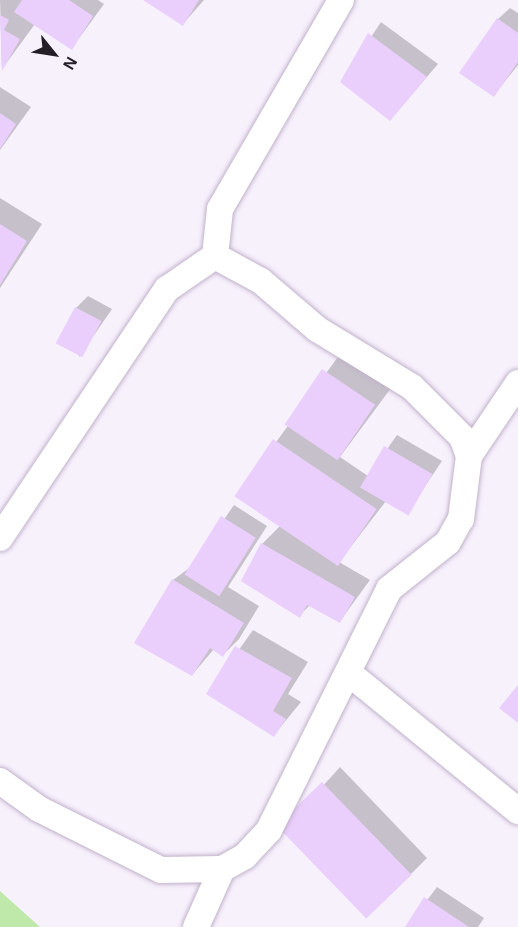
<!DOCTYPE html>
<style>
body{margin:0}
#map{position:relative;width:518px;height:927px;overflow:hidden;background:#f7f1fc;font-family:Arial,sans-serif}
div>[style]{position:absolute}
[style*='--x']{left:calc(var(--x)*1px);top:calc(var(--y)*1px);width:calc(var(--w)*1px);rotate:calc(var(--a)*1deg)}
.green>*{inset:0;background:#bfe9aa}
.shadow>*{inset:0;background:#0003}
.building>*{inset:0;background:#eacefb;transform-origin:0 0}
.roads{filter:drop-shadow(0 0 2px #c1b1cb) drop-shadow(0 0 2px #c1b1cb)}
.minor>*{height:26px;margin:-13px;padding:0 13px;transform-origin:13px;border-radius:13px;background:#fff}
span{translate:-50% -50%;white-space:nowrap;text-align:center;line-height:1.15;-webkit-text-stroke:4.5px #f7f1fc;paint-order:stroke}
.north{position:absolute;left:24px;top:24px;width:60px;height:60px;-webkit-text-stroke:4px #f7f1fc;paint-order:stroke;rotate:120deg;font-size:16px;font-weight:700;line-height:24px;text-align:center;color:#241e27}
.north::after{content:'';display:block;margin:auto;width:21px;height:27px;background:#241e27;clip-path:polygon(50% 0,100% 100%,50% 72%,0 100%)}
</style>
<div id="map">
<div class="green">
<div style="clip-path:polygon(0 891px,40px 927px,0 927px)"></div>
</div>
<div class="shadow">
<div style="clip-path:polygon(0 0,98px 0,104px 4px,72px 48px,35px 24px,2px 69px)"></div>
<div style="clip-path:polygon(145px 0,204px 0,183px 24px)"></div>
<div style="clip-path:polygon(510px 8px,518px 13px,518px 65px,494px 95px,498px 19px)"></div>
<div style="clip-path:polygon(381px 22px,438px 64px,401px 107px,342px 81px)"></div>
<div style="clip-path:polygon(0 87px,31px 107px,0 150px)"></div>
<div style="clip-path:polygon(0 198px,42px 224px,0 288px)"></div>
<div style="clip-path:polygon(88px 296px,112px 309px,79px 357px,76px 308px)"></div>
<div style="clip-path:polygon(340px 354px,391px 388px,340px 457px,368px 476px,397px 435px,442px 461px,407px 513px,386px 501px,339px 562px,370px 580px,340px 621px,310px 605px,299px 616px,243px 581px,262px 544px,281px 525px,237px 496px)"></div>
<div style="clip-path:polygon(234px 505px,267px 526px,228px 587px,259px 606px,239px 639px,223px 655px,214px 649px,192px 675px,173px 580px,192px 566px)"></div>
<div style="clip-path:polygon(253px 630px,308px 662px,288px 694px,301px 702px,274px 735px,208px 693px)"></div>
<div style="clip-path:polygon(340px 767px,427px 858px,411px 874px,283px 830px)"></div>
<div style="clip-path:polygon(437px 887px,484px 918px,478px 927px,407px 927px)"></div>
</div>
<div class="building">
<div style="clip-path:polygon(22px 0,69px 0,93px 16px,72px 50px,14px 12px)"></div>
<div style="clip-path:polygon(143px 0,199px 0,183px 26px)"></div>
<div style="clip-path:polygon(0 15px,9px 20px,4px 30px,20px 39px,2px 71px)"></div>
<div style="clip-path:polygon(497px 18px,518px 33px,518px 62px,494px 97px,459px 73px)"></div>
<div style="clip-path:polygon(368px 33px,427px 77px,390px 121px,340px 82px)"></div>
<div style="clip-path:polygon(0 113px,16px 124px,0 149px)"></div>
<div style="clip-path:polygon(0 224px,27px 241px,0 285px)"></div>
<div style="left:75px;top:307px;width:30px;height:41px;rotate:28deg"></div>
<div style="left:322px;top:369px;width:64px;height:67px;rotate:34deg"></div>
<div style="left:273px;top:439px;width:125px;height:69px;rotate:34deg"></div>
<div style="left:384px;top:446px;width:56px;height:48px;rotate:30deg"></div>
<div style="left:221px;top:516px;width:41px;height:69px;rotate:32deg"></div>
<div style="clip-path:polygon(261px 543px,355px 597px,340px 623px,307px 605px,300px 618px,241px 581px)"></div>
<div style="clip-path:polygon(172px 579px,244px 623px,223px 657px,210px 648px,192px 676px,134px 643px)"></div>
<div style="clip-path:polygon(235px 646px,292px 678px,273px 711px,286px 719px,274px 737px,206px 694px)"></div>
<div style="clip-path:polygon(518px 685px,518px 723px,499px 708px)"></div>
<div style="left:322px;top:782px;width:129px;height:63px;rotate:46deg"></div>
<div style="clip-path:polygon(424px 897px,469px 927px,405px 927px)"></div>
</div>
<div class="roads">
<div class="minor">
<div style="--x:215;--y:256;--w:52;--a:28.5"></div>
<div style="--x:261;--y:281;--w:74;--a:40.6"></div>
<div style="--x:317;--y:329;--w:111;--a:31.4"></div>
<div style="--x:412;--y:387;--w:71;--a:45"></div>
<div style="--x:462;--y:437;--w:20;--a:70"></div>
<div style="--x:215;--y:256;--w:47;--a:-83.9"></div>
<div style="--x:220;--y:209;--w:241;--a:-59.9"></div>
<div style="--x:0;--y:538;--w:300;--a:-56.2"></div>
<div style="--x:167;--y:289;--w:58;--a:-34.5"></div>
<div style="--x:350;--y:674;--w:217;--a:39.2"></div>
<div style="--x:0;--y:781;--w:48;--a:35.7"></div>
<div style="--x:39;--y:809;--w:136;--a:26.6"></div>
<div style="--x:161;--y:870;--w:61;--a:-0.9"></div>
<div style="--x:196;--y:927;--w:64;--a:-65.9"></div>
<div style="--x:222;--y:869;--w:26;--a:-29"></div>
<div style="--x:245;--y:856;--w:35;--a:-47"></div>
<div style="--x:269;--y:830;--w:269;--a:-63.5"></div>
<div style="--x:389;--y:589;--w:75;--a:-38.5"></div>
<div style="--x:448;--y:542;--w:26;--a:-61"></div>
<div style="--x:461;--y:519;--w:64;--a:-82.8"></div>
<div style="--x:469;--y:456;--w:88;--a:-56.1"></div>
</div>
</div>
<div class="north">N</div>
</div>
